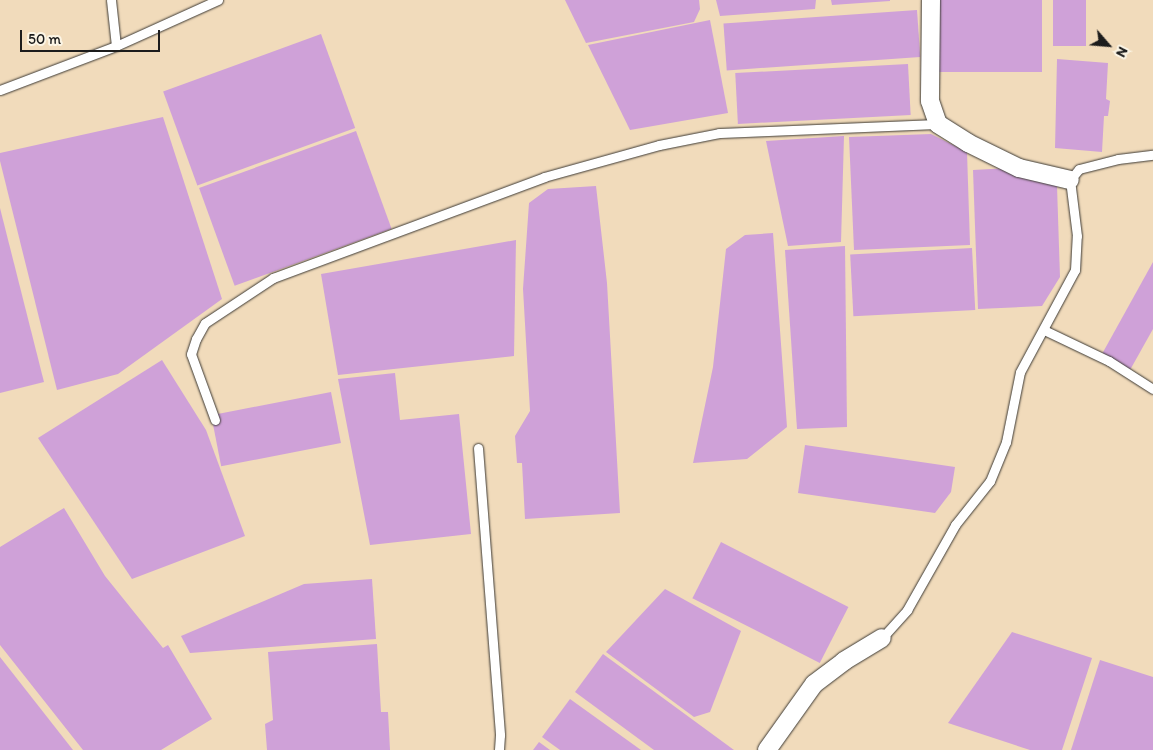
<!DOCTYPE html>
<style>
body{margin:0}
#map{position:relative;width:1153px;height:750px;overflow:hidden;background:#f1dbbb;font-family:Itim,sans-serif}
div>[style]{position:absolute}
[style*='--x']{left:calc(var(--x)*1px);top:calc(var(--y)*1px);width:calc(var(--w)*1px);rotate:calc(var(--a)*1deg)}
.building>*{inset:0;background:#cfa1d8;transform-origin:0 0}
.roads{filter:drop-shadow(0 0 1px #3c3934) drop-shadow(0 0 1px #3c3934)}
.service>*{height:9px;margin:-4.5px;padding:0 4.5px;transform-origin:4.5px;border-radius:4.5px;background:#fff}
.minor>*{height:18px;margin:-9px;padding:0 9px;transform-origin:9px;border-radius:9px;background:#fff}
span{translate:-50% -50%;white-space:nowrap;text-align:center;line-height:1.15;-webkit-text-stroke:5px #fcf5e5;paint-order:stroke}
.north{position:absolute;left:1083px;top:20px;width:50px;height:50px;-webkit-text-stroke:4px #fcf5e5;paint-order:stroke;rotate:117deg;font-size:14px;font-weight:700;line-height:20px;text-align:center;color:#1c1c1c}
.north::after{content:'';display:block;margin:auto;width:18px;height:22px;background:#1c1c1c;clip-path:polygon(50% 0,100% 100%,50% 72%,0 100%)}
.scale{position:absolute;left:20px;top:30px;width:140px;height:22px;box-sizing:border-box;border:2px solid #1c1c1c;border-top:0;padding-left:6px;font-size:15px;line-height:18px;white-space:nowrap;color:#1c1c1c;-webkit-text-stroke:4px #fcf5e5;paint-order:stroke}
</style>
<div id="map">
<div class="building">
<div style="clip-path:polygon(565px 0,699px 0,700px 9px,694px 22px,586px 43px)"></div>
<div style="clip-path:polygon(716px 0,816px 0,815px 9px,720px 16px)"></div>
<div style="clip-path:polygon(831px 0,890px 0,890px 1px,832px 5px)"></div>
<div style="left:937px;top:0;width:105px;height:72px"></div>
<div style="left:1053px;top:0;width:33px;height:46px"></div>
<div style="left:917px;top:10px;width:47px;height:194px;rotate:86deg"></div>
<div style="clip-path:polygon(710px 20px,728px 113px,630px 130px,588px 45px)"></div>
<div style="left:321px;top:34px;width:100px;height:168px;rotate:70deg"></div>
<div style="clip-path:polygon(1057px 59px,1108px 63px,1106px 99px,1110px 101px,1108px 116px,1104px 116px,1102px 152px,1055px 148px)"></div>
<div style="left:908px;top:64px;width:51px;height:173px;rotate:87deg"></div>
<div style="clip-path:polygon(163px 117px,222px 299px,118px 374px,57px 390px,0 161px,0 153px)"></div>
<div style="left:356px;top:131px;width:104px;height:167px;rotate:70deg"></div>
<div style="clip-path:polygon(931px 134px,967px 152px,970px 245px,854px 250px,849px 137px)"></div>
<div style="clip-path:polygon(844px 136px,841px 242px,788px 246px,766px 141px)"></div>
<div style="clip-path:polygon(1010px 168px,1057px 186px,1060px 277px,1042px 306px,978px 309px,973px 170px)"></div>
<div style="clip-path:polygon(596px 186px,607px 283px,620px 513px,525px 519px,522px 463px,517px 463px,515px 436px,530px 411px,523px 289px,529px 203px,548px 189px)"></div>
<div style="clip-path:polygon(0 208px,44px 382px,0 393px)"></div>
<div style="clip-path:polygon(773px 233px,787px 427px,747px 459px,693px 463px,713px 367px,726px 249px,745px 235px)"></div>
<div style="clip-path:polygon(516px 240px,514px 356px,338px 375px,321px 274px)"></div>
<div style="clip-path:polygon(845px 246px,847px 427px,797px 429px,785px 250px)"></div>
<div style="left:972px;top:248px;width:62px;height:122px;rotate:87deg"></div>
<div style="clip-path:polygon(1153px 262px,1153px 329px,1130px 370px,1102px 354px)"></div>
<div style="clip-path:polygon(162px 360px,206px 430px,245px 536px,132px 579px,38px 438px)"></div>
<div style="clip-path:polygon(395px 373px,400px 420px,459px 414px,471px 534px,370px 545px,338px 379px)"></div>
<div style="left:331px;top:392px;width:52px;height:122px;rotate:79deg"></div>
<div style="clip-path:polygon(805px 445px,955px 467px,951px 492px,935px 513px,798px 493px)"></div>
<div style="clip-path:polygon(64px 508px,105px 576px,163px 648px,168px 645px,212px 719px,161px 750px,83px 750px,0 645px,0 547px)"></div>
<div style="left:721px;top:542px;width:143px;height:63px;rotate:27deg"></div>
<div style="clip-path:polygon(372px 579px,376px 639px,190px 653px,181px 636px,304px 584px)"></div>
<div style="clip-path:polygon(665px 589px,741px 631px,710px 712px,694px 717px,606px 652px)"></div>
<div style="clip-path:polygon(1012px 632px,1092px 658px,1062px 750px,1030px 750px,948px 723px)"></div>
<div style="clip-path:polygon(377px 644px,381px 712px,388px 712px,390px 750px,267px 750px,265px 724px,273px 720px,268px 652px)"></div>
<div style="clip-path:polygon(603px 654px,734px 750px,654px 750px,575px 692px)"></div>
<div style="clip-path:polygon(0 657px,73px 750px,0 750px)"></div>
<div style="clip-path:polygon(1100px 660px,1153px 677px,1153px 750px,1071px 750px)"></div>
<div style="clip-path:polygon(570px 699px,641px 750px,560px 750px,542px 737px)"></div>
<div style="clip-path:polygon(539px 742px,550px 750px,533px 750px)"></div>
</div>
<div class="roads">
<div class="service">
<div style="--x:111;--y:0;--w:46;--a:83.8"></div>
<div style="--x:0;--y:90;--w:124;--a:-20.8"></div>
<div style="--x:116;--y:46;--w:112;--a:-24.3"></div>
<div style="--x:1044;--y:330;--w:72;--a:25.5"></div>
<div style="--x:1109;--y:361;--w:52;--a:32.5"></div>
<div style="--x:215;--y:420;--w:70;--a:-110"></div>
<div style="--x:191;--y:354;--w:16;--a:-72"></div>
<div style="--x:196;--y:339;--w:18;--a:-61"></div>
<div style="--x:205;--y:323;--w:82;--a:-33.5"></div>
<div style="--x:273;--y:278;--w:289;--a:-20.4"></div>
<div style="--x:544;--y:177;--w:119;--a:-15.5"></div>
<div style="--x:659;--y:145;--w:61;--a:-11.3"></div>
<div style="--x:719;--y:133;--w:219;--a:-2.4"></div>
<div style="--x:478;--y:448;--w:288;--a:85.6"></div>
<div style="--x:500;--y:735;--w:15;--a:94"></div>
<div style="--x:882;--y:638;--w:38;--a:-48"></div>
<div style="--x:907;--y:610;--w:98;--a:-60.5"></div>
<div style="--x:955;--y:525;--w:56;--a:-51.5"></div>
<div style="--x:990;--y:481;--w:42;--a:-67.7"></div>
<div style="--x:1006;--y:442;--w:71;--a:-78.7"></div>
<div style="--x:1020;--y:372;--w:116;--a:-61.7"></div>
<div style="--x:1075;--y:270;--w:34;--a:-87"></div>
<div style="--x:1077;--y:236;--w:56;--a:-97.1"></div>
<div style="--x:1070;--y:180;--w:14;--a:-51"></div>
<div style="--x:1079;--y:169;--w:40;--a:-14.4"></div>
<div style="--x:1118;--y:159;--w:35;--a:-7"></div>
</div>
<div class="minor">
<div style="--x:931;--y:0;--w:101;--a:90.6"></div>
<div style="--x:930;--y:101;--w:24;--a:71"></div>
<div style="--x:938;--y:124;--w:36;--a:32"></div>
<div style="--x:968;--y:143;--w:57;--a:26.1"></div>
<div style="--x:1019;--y:168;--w:52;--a:13.2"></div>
<div style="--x:767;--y:750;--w:81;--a:-54.5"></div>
<div style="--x:814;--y:684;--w:38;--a:-37"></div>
<div style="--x:844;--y:661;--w:44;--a:-31.2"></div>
</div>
</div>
<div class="north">N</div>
<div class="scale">50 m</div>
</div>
